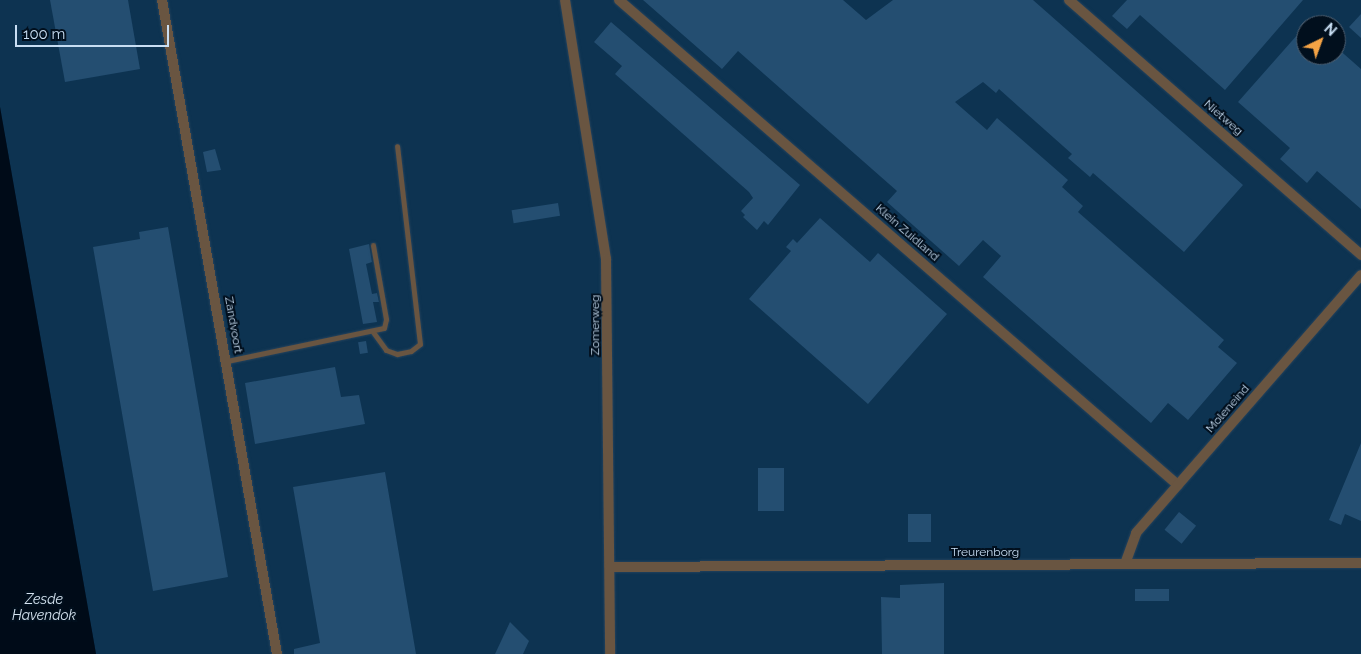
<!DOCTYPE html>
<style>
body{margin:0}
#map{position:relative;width:1361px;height:654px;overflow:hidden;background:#062640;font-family:Raleway,sans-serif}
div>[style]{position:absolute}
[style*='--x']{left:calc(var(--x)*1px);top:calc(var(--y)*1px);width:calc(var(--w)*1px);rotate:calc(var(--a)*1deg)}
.built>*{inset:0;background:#0d3351}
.water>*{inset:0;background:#000b18}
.building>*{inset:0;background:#244e71;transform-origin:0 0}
.roads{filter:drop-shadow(0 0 1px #25435d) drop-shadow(0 0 1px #25435d)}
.service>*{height:5px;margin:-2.5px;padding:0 2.5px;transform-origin:2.5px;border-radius:2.5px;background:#695541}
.minor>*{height:10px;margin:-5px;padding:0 5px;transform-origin:5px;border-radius:5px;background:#695541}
span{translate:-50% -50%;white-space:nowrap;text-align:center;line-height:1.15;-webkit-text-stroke:4px #010f1d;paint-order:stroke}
.street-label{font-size:12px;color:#c8def3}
.water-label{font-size:14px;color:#d6e4f1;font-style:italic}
.north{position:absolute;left:1296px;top:15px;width:50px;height:50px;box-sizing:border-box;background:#010f1d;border:1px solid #516273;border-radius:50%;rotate:42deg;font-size:14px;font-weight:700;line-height:20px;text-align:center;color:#c8def3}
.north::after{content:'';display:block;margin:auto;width:18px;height:22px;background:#f5a345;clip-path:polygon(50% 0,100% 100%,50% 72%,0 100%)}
.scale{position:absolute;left:15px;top:25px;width:154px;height:22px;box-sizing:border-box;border:2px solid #c8def3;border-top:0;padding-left:6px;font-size:15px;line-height:18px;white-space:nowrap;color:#c8def3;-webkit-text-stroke:4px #010f1d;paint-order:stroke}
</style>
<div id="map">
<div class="built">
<div style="clip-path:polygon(evenodd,0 0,1361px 0,1361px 654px,96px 654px,0 107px,0 0,1306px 25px,1336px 25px,1336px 55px,1306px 55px,1306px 25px)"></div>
</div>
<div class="water">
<div style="clip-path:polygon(0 107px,96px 654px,0 654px)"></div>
</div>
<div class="building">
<div style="clip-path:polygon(50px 0,128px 0,140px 69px,65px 82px)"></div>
<div style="clip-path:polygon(643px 0,843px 0,866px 20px,893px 0,1033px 0,1243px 185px,1184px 252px,1093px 173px,1090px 177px,1068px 158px,1072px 154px,999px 89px,996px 93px,983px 82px,955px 102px,987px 130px,997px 118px,1068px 180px,1062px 187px,1083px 206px,1078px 212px,1224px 340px,1218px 347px,1237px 363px,1188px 420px,1168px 403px,1151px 423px,983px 277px,1001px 256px,983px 240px,959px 266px,887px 202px,897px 191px,738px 51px,722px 69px)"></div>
<div style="clip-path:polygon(1127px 0,1303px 0,1225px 90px,1140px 15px,1127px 29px,1112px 16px)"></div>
<div style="clip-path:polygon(1361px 14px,1361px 38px,1349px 27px)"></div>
<div style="clip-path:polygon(611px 22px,800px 185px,768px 225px,764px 221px,757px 230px,743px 217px,745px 215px,741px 211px,753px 198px,749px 192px,615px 74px,622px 66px,594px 42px)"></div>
<div style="clip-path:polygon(1306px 25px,1306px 55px,1336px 55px,1336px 47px,1361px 69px,1361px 209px,1317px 171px,1307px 183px,1280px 159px,1290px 148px,1238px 102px)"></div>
<div style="clip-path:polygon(215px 149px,221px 170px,207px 172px,203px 152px)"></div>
<div style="left:558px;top:203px;width:13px;height:47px;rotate:81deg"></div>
<div style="clip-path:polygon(820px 218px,870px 262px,878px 253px,947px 314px,868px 404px,749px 299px,791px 251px,786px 247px,793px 239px,797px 243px)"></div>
<div style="clip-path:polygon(168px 227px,228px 577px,153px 591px,93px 247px,140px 239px,139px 232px)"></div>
<div style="clip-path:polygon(369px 244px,372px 262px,366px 264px,372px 294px,377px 293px,379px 302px,373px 302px,377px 322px,363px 324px,349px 249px)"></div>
<div style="left:366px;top:341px;width:12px;height:8px;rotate:81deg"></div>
<div style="clip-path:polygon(335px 367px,341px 397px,359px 395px,365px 424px,255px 444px,245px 383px)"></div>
<div style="clip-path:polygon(1361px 443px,1361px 521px,1345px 514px,1341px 525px,1329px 520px)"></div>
<div style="left:784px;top:468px;width:43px;height:26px;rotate:90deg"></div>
<div style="clip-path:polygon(385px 472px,416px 654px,294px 654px,294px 649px,320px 643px,293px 487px)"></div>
<div style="left:1179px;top:512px;width:22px;height:23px;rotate:39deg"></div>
<div style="left:908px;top:514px;width:23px;height:28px"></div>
<div style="clip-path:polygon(944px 583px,944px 654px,882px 654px,881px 597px,900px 598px,900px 585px)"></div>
<div style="left:1135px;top:589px;width:34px;height:12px"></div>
<div style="clip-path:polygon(510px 622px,529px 641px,523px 654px,495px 654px)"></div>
</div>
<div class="roads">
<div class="service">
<div style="--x:373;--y:332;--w:22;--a:54"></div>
<div style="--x:386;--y:350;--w:12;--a:20"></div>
<div style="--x:397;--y:354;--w:14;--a:-12"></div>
<div style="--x:411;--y:351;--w:11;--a:-38"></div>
<div style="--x:420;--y:344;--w:199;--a:-96.6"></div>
<div style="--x:227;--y:361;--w:160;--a:-11.9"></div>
<div style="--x:384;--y:328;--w:9;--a:-77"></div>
<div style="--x:386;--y:319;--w:75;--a:-100"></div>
</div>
<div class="minor">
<div style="--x:162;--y:0;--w:664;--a:80.03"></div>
<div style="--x:565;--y:0;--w:262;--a:81"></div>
<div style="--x:606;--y:259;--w:395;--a:89.4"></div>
<div style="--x:619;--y:0;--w:740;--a:40.95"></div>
<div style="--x:1069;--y:0;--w:388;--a:41.1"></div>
<div style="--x:1125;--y:564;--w:33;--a:-70"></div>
<div style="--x:1136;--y:533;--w:342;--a:-48.9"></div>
<div style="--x:610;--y:567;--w:751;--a:-0.31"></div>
</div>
</div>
<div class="street-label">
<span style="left:1223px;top:118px;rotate:41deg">Nietweg</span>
<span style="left:907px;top:233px;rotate:41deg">Klein Zuidland</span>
<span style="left:233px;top:325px;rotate:80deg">Zandvoort</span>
<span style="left:596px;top:325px;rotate:-90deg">Zomerweg</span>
<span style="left:1228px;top:409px;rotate:-49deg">Moleneind</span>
<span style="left:985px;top:553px">Treurenborg</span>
</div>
<div class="water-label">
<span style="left:44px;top:607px">Zesde<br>Havendok</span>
</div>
<div class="north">N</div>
<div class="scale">100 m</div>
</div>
